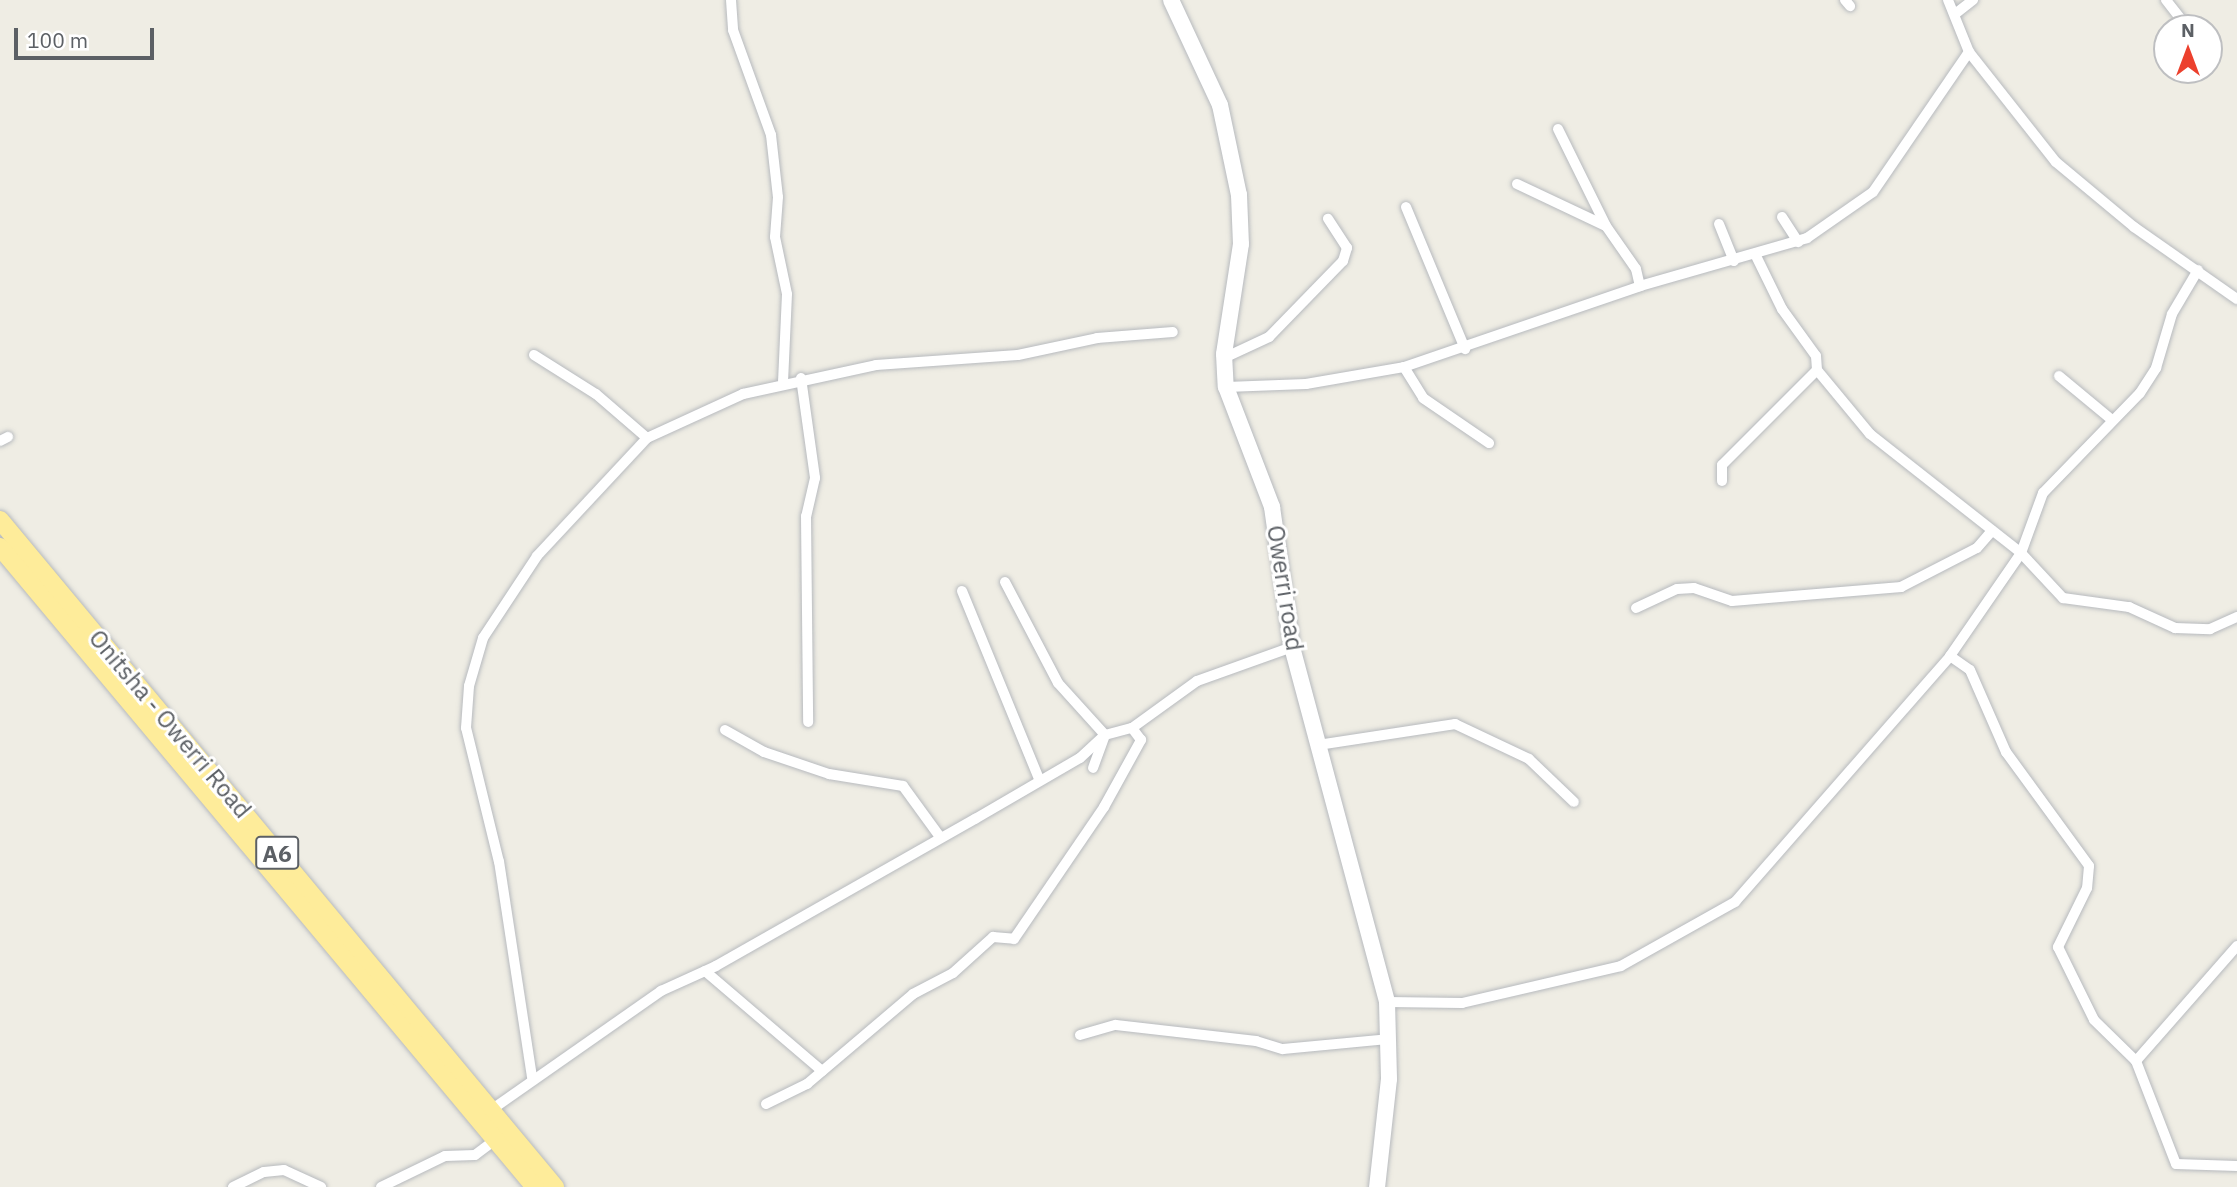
<!DOCTYPE html>
<style>
body{margin:0}
#map{position:relative;width:2237px;height:1187px;overflow:hidden;background:#efede4;font-family:"IBM Plex Sans",sans-serif}
div>[style]{position:absolute}
[style*='--x']{left:calc(var(--x)*1px);top:calc(var(--y)*1px);width:calc(var(--w)*1px);rotate:calc(var(--a)*1deg)}
.roads{filter:drop-shadow(0 0 2px #b7babe) drop-shadow(0 0 2px #b7babe)}
.minor>*{height:10px;margin:-5px;padding:0 5px;transform-origin:5px;border-radius:5px;background:#fff}
.secondary>*{height:16px;margin:-8px;padding:0 8px;transform-origin:8px;border-radius:8px;background:#fff}
.trunk>*{height:18px;margin:-9px;padding:0 9px;transform-origin:9px;border-radius:9px;background:#feec9a}
span{translate:-50% -50%;white-space:nowrap;text-align:center;line-height:1.15;-webkit-text-stroke:6px #fff;paint-order:stroke}
.shield-label span{padding:2px 5px;background:#fff;border:2px solid;border-radius:5px;-webkit-text-stroke-width:0}
.shield-label{font-size:23px;color:#5c6065;font-weight:700}
.street-label{font-size:24px;color:#5c6065}
.north{position:absolute;left:2153px;top:14px;width:70px;height:70px;box-sizing:border-box;background:#fff;border:2px solid #bebfc1;border-radius:50%;rotate:0deg;font-size:19px;font-weight:700;line-height:28px;text-align:center;color:#5c6065}
.north::after{content:'';display:block;margin:auto;width:24px;height:32px;background:#ec402d;clip-path:polygon(50% 0,100% 100%,50% 72%,0 100%)}
.scale{position:absolute;left:14px;top:28px;width:140px;height:32px;box-sizing:border-box;border:4px solid #5c6065;border-top:0;padding-left:9px;font-size:21px;line-height:24px;white-space:nowrap;color:#5c6065;-webkit-text-stroke:5px #fff;paint-order:stroke}
</style>
<div id="map">
<div class="roads">
<div class="minor">
<div style="--x:731;--y:0;--w:30;--a:86"></div>
<div style="--x:733;--y:30;--w:112;--a:70.1"></div>
<div style="--x:771;--y:135;--w:62;--a:83.6"></div>
<div style="--x:778;--y:197;--w:40;--a:94.3"></div>
<div style="--x:775;--y:237;--w:58;--a:78.1"></div>
<div style="--x:787;--y:294;--w:87;--a:92.6"></div>
<div style="--x:1845;--y:0;--w:8;--a:50"></div>
<div style="--x:1948;--y:0;--w:56;--a:68"></div>
<div style="--x:1969;--y:52;--w:140;--a:51.7"></div>
<div style="--x:2056;--y:162;--w:102;--a:39.8"></div>
<div style="--x:2134;--y:227;--w:126;--a:35"></div>
<div style="--x:2166;--y:0;--w:24;--a:52"></div>
<div style="--x:1955;--y:14;--w:23;--a:-38"></div>
<div style="--x:1558;--y:129;--w:108;--a:63.7"></div>
<div style="--x:1606;--y:226;--w:52;--a:55.1"></div>
<div style="--x:1636;--y:269;--w:17;--a:77"></div>
<div style="--x:1517;--y:184;--w:98;--a:25.3"></div>
<div style="--x:1406;--y:207;--w:154;--a:67.4"></div>
<div style="--x:1782;--y:217;--w:30;--a:57"></div>
<div style="--x:1719;--y:224;--w:40;--a:68"></div>
<div style="--x:534;--y:355;--w:73;--a:32.2"></div>
<div style="--x:596;--y:394;--w:67;--a:40.8"></div>
<div style="--x:1224;--y:358;--w:50;--a:-25"></div>
<div style="--x:1269;--y:337;--w:106;--a:-45.8"></div>
<div style="--x:1343;--y:261;--w:14;--a:-73"></div>
<div style="--x:1347;--y:248;--w:35;--a:-123"></div>
<div style="--x:1404;--y:367;--w:36;--a:58"></div>
<div style="--x:1423;--y:398;--w:80;--a:34.3"></div>
<div style="--x:1817;--y:370;--w:83;--a:50.4"></div>
<div style="--x:1870;--y:434;--w:192;--a:38.2"></div>
<div style="--x:2021;--y:553;--w:62;--a:47"></div>
<div style="--x:2063;--y:598;--w:67;--a:7.8"></div>
<div style="--x:2129;--y:607;--w:51;--a:24.5"></div>
<div style="--x:2175;--y:628;--w:35;--a:2"></div>
<div style="--x:2210;--y:629;--w:30;--a:-24"></div>
<div style="--x:2059;--y:376;--w:69;--a:39.7"></div>
<div style="--x:801;--y:378;--w:101;--a:82"></div>
<div style="--x:815;--y:478;--w:39;--a:103"></div>
<div style="--x:806;--y:516;--w:206;--a:89.4"></div>
<div style="--x:1226;--y:387;--w:80;--a:-2.1"></div>
<div style="--x:1306;--y:384;--w:99;--a:-9.8"></div>
<div style="--x:1404;--y:367;--w:250;--a:-18.9"></div>
<div style="--x:1640;--y:286;--w:174;--a:-16"></div>
<div style="--x:1807;--y:238;--w:80;--a:-34.9"></div>
<div style="--x:1873;--y:192;--w:170;--a:-55.6"></div>
<div style="--x:0;--y:441;--w:9;--a:-27"></div>
<div style="--x:1722;--y:481;--w:16;--a:-90"></div>
<div style="--x:1722;--y:465;--w:134;--a:-45"></div>
<div style="--x:1817;--y:370;--w:14;--a:-94"></div>
<div style="--x:1816;--y:356;--w:58;--a:-125.9"></div>
<div style="--x:1782;--y:309;--w:59;--a:-116.1"></div>
<div style="--x:1005;--y:582;--w:114;--a:62.3"></div>
<div style="--x:1058;--y:683;--w:70;--a:47.9"></div>
<div style="--x:1105;--y:735;--w:35;--a:110"></div>
<div style="--x:962;--y:591;--w:203;--a:67.7"></div>
<div style="--x:1636;--y:608;--w:45;--a:-24.9"></div>
<div style="--x:1677;--y:589;--w:17;--a:-3"></div>
<div style="--x:1694;--y:588;--w:40;--a:18.9"></div>
<div style="--x:1732;--y:601;--w:170;--a:-4.7"></div>
<div style="--x:1901;--y:587;--w:85;--a:-27.2"></div>
<div style="--x:1977;--y:548;--w:23;--a:-49"></div>
<div style="--x:1950;--y:656;--w:24;--a:35"></div>
<div style="--x:1970;--y:670;--w:90;--a:66.3"></div>
<div style="--x:2006;--y:752;--w:141;--a:53.9"></div>
<div style="--x:2089;--y:866;--w:22;--a:95"></div>
<div style="--x:2087;--y:888;--w:66;--a:116.2"></div>
<div style="--x:2058;--y:947;--w:81;--a:63.7"></div>
<div style="--x:2094;--y:1020;--w:59;--a:44.3"></div>
<div style="--x:2136;--y:1061;--w:110;--a:68.8"></div>
<div style="--x:2176;--y:1164;--w:61;--a:1.9"></div>
<div style="--x:725;--y:730;--w:45;--a:29.4"></div>
<div style="--x:764;--y:752;--w:69;--a:18.7"></div>
<div style="--x:829;--y:774;--w:75;--a:9.2"></div>
<div style="--x:903;--y:786;--w:63;--a:54"></div>
<div style="--x:1318;--y:745;--w:139;--a:-8.7"></div>
<div style="--x:1455;--y:724;--w:82;--a:25.3"></div>
<div style="--x:1529;--y:759;--w:62;--a:43.7"></div>
<div style="--x:705;--y:971;--w:154;--a:40.5"></div>
<div style="--x:1387;--y:1002;--w:75;--a:0.8"></div>
<div style="--x:1462;--y:1003;--w:163;--a:-13.1"></div>
<div style="--x:1621;--y:966;--w:131;--a:-29.3"></div>
<div style="--x:1735;--y:902;--w:327;--a:-48.8"></div>
<div style="--x:1950;--y:656;--w:125;--a:-55.4"></div>
<div style="--x:2021;--y:553;--w:64;--a:-69.9"></div>
<div style="--x:2043;--y:493;--w:139;--a:-45.9"></div>
<div style="--x:2140;--y:393;--w:30;--a:-57"></div>
<div style="--x:2156;--y:368;--w:56;--a:-73.5"></div>
<div style="--x:2172;--y:314;--w:51;--a:-59.4"></div>
<div style="--x:1080;--y:1035;--w:37;--a:-16"></div>
<div style="--x:1116;--y:1025;--w:141;--a:6.5"></div>
<div style="--x:1256;--y:1041;--w:28;--a:17"></div>
<div style="--x:1283;--y:1049;--w:105;--a:-5.4"></div>
<div style="--x:2136;--y:1061;--w:153;--a:-48.7"></div>
<div style="--x:532;--y:1077;--w:218;--a:-98.7"></div>
<div style="--x:499;--y:862;--w:138;--a:-103.8"></div>
<div style="--x:466;--y:728;--w:42;--a:-85.9"></div>
<div style="--x:469;--y:686;--w:50;--a:-73.7"></div>
<div style="--x:483;--y:638;--w:98;--a:-56.6"></div>
<div style="--x:537;--y:556;--w:161;--a:-47"></div>
<div style="--x:647;--y:438;--w:106;--a:-24.6"></div>
<div style="--x:743;--y:394;--w:136;--a:-12.3"></div>
<div style="--x:876;--y:365;--w:142;--a:-4"></div>
<div style="--x:1018;--y:355;--w:81;--a:-12.1"></div>
<div style="--x:1097;--y:338;--w:76;--a:-4.5"></div>
<div style="--x:766;--y:1104;--w:46;--a:-26"></div>
<div style="--x:807;--y:1084;--w:139;--a:-40.3"></div>
<div style="--x:913;--y:994;--w:45;--a:-27.7"></div>
<div style="--x:953;--y:973;--w:54;--a:-42"></div>
<div style="--x:993;--y:937;--w:21;--a:5"></div>
<div style="--x:1014;--y:939;--w:160;--a:-55.7"></div>
<div style="--x:1104;--y:807;--w:77;--a:-61.1"></div>
<div style="--x:1141;--y:740;--w:15;--a:-127"></div>
<div style="--x:491;--y:1110;--w:208;--a:-35"></div>
<div style="--x:661;--y:991;--w:60;--a:-24.4"></div>
<div style="--x:716;--y:966;--w:298;--a:-29.6"></div>
<div style="--x:975;--y:819;--w:121;--a:-30.2"></div>
<div style="--x:1080;--y:758;--w:34;--a:-43"></div>
<div style="--x:1105;--y:735;--w:28;--a:-15"></div>
<div style="--x:1132;--y:728;--w:80;--a:-35.9"></div>
<div style="--x:1197;--y:681;--w:101;--a:-19.7"></div>
<div style="--x:233;--y:1187;--w:34;--a:-26"></div>
<div style="--x:264;--y:1172;--w:20;--a:-6"></div>
<div style="--x:284;--y:1170;--w:41;--a:24.7"></div>
<div style="--x:381;--y:1187;--w:71;--a:-25.8"></div>
<div style="--x:445;--y:1156;--w:30;--a:-2"></div>
<div style="--x:475;--y:1155;--w:25;--a:-37"></div>
</div>
<div class="secondary">
<div style="--x:1171;--y:0;--w:116;--a:65"></div>
<div style="--x:1220;--y:105;--w:92;--a:78.1"></div>
<div style="--x:1239;--y:195;--w:49;--a:87.7"></div>
<div style="--x:1241;--y:244;--w:111;--a:98.8"></div>
<div style="--x:1224;--y:354;--w:33;--a:87"></div>
<div style="--x:1226;--y:387;--w:129;--a:69"></div>
<div style="--x:1272;--y:507;--w:141;--a:81.9"></div>
<div style="--x:1292;--y:647;--w:367;--a:75"></div>
<div style="--x:1387;--y:1002;--w:77;--a:88.5"></div>
<div style="--x:1389;--y:1079;--w:109;--a:96.3"></div>
</div>
<div class="trunk">
<div style="--x:0;--y:520;--w:868;--a:50.24"></div>
<div style="--x:0;--y:547;--w:834;--a:50.11"></div>
</div>
</div>
<div class="shield-label">
<span style="left:277px;top:853px">A6</span>
</div>
<div class="street-label">
<span style="left:1285px;top:588px;rotate:81deg">Owerri road</span>
<span style="left:170px;top:724px;rotate:50deg">Onitsha - Owerri Road</span>
</div>
<div class="north">N</div>
<div class="scale">100 m</div>
</div>
